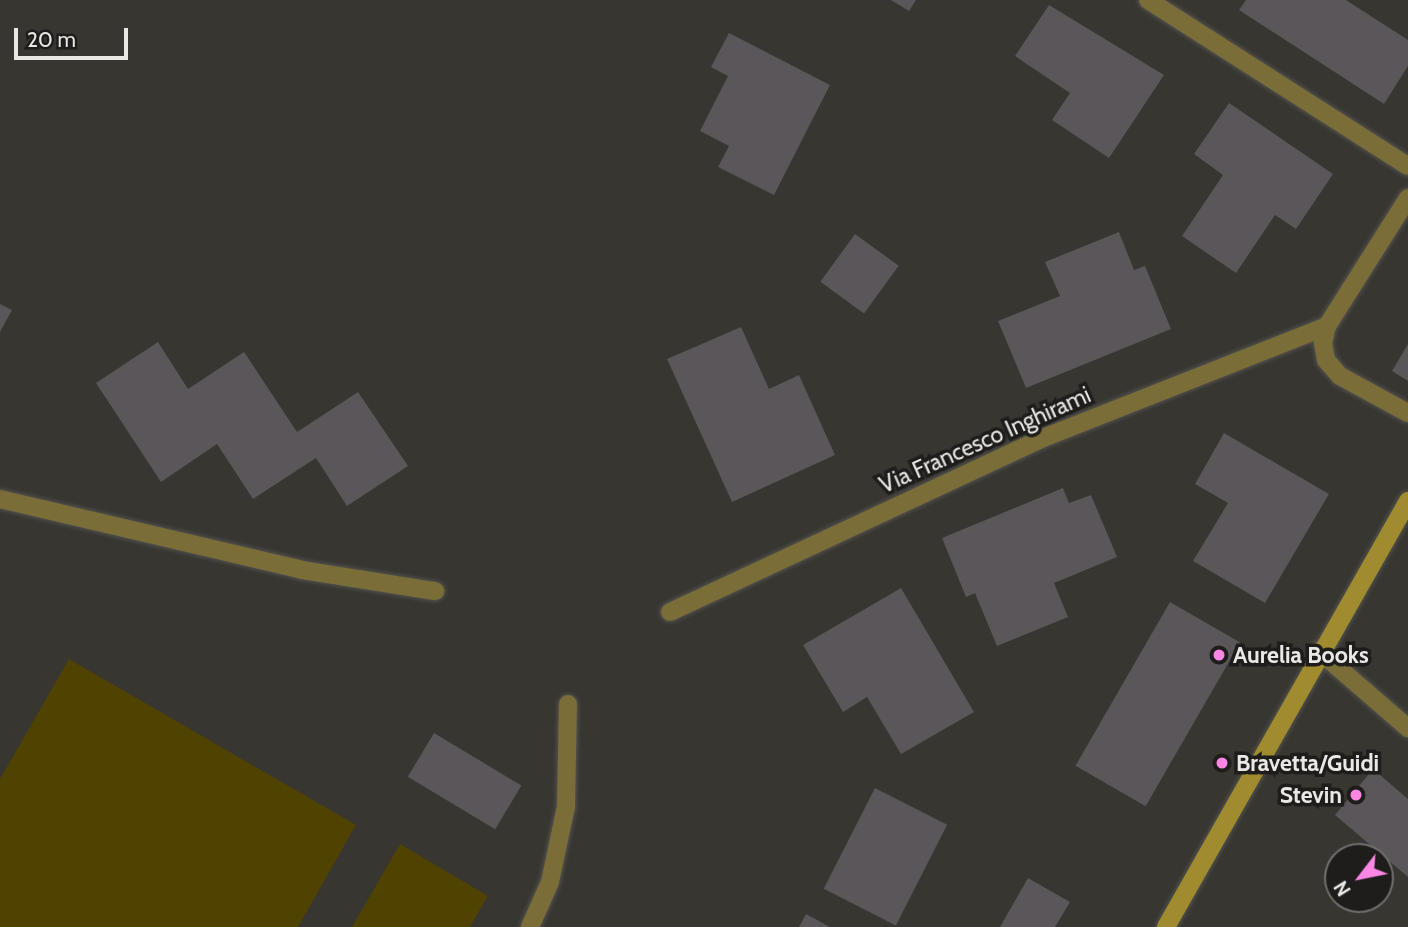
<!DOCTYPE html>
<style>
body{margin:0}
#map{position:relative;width:1408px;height:927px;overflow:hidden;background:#373631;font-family:Cabin,sans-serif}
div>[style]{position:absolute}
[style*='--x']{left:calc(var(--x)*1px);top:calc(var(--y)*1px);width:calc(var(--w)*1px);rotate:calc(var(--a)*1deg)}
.green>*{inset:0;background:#504200}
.building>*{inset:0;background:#5a5659;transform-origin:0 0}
.roads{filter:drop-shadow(0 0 2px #53524e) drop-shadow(0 0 2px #53524e)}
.lane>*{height:18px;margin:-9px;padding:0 9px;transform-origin:9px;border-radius:9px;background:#7a6d38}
.street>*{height:18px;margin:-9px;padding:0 9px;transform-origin:9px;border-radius:9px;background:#7a6d38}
.secondary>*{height:18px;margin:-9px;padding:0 9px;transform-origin:9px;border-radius:9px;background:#a08b2e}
.dots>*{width:19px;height:19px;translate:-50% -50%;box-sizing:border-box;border:4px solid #1e1d1b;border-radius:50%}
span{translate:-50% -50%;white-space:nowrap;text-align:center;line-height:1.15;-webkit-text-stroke:7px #1e1d1b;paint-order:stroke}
.street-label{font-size:23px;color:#e9e8e5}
.poi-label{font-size:23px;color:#e9e8e5;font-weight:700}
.left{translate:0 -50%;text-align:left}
.right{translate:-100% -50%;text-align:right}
.north{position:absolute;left:1324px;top:843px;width:70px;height:70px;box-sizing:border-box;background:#1e1d1b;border:2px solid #6f6e6c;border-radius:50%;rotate:238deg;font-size:19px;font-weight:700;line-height:28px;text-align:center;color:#e9e8e5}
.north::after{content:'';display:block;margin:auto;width:24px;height:32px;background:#fc86e3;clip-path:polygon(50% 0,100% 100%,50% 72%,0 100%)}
.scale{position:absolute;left:14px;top:28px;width:114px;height:32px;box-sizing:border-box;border:4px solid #e9e8e5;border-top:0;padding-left:9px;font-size:21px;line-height:24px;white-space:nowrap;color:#e9e8e5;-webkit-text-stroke:5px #1e1d1b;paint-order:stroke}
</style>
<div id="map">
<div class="green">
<div style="clip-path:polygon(69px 659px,356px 825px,298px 927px,0 927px,0 779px)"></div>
<div style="clip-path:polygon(400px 844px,488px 896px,470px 927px,352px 927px)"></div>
</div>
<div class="building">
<div style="clip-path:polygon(891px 0,916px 0,909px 11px)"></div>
<div style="clip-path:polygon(1246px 0,1346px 0,1408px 40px,1408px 66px,1384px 104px,1239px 10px)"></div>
<div style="clip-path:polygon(1049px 5px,1164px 75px,1109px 158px,1052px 120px,1070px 93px,1015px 56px)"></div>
<div style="clip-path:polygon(729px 33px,830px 85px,774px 195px,718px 167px,729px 146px,700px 131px,728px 76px,711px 67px)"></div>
<div style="clip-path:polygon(1229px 103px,1333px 174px,1296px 229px,1275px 215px,1236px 273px,1182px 236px,1223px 175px,1194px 154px)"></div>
<div style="clip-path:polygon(1119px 232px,1134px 270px,1145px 266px,1171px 329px,1026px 388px,998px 321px,1060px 296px,1045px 262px)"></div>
<div style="left:855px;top:234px;width:54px;height:59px;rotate:36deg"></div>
<div style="clip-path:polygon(0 304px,12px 310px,0 332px)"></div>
<div style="clip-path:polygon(741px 327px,769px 389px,799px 375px,835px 455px,732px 502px,667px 359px)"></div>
<div style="clip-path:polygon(158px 342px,188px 389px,244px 352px,297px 432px,358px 392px,408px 466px,347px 506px,316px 458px,253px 499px,217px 444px,161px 482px,96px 383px)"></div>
<div style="clip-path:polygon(1408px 344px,1408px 381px,1392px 371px)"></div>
<div style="clip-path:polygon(1224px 433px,1329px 494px,1265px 603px,1193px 561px,1228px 503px,1195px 484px)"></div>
<div style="clip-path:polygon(1063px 488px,1069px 503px,1091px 495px,1117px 557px,1054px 583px,1068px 617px,997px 646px,975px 593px,966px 597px,942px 538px)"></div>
<div style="clip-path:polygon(901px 588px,974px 712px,901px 754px,867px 697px,843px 712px,803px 645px)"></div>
<div style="left:1170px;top:602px;width:81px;height:189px;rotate:30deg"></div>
<div style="left:434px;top:733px;width:102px;height:51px;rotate:31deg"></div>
<div style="clip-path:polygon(1373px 769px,1408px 799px,1408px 877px,1335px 815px)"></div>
<div style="left:875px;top:788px;width:81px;height:113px;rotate:27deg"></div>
<div style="clip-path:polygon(1028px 878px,1070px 902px,1055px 927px,1000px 927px)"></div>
<div style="clip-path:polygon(806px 914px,830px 927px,799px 927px)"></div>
</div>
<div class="roads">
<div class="lane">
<div style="--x:302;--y:570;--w:135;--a:9"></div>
</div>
<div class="street">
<div style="--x:1148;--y:0;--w:308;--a:32.6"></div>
<div style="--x:1408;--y:198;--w:151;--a:122.3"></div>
<div style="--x:1327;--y:326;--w:17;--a:103"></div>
<div style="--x:1323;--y:343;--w:17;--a:80"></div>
<div style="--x:1326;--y:360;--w:21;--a:49"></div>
<div style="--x:1340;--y:376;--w:77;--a:28.6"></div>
<div style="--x:0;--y:499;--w:310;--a:13.2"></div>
<div style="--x:670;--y:612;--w:412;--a:-25"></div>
<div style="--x:1043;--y:438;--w:305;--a:-21.5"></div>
<div style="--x:1319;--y:651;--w:118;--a:40.9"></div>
<div style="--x:530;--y:927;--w:49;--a:-66"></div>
<div style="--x:550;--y:882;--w:77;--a:-78"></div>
<div style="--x:566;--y:807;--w:103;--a:-88.9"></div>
</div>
<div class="secondary">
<div style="--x:1166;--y:927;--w:490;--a:-60.4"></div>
</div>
</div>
<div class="dots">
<div style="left:1219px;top:655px;background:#fc86e3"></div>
<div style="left:1222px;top:763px;background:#fc86e3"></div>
<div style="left:1356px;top:795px;background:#fc86e3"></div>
</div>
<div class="street-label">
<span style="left:985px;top:440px;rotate:-24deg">Via Francesco Inghirami</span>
</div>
<div class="poi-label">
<span class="left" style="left:1233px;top:655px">Aurelia Books</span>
<span class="left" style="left:1236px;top:763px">Bravetta/Guidi</span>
<span class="right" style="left:1342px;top:795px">Stevin</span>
</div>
<div class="north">N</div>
<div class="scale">20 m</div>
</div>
